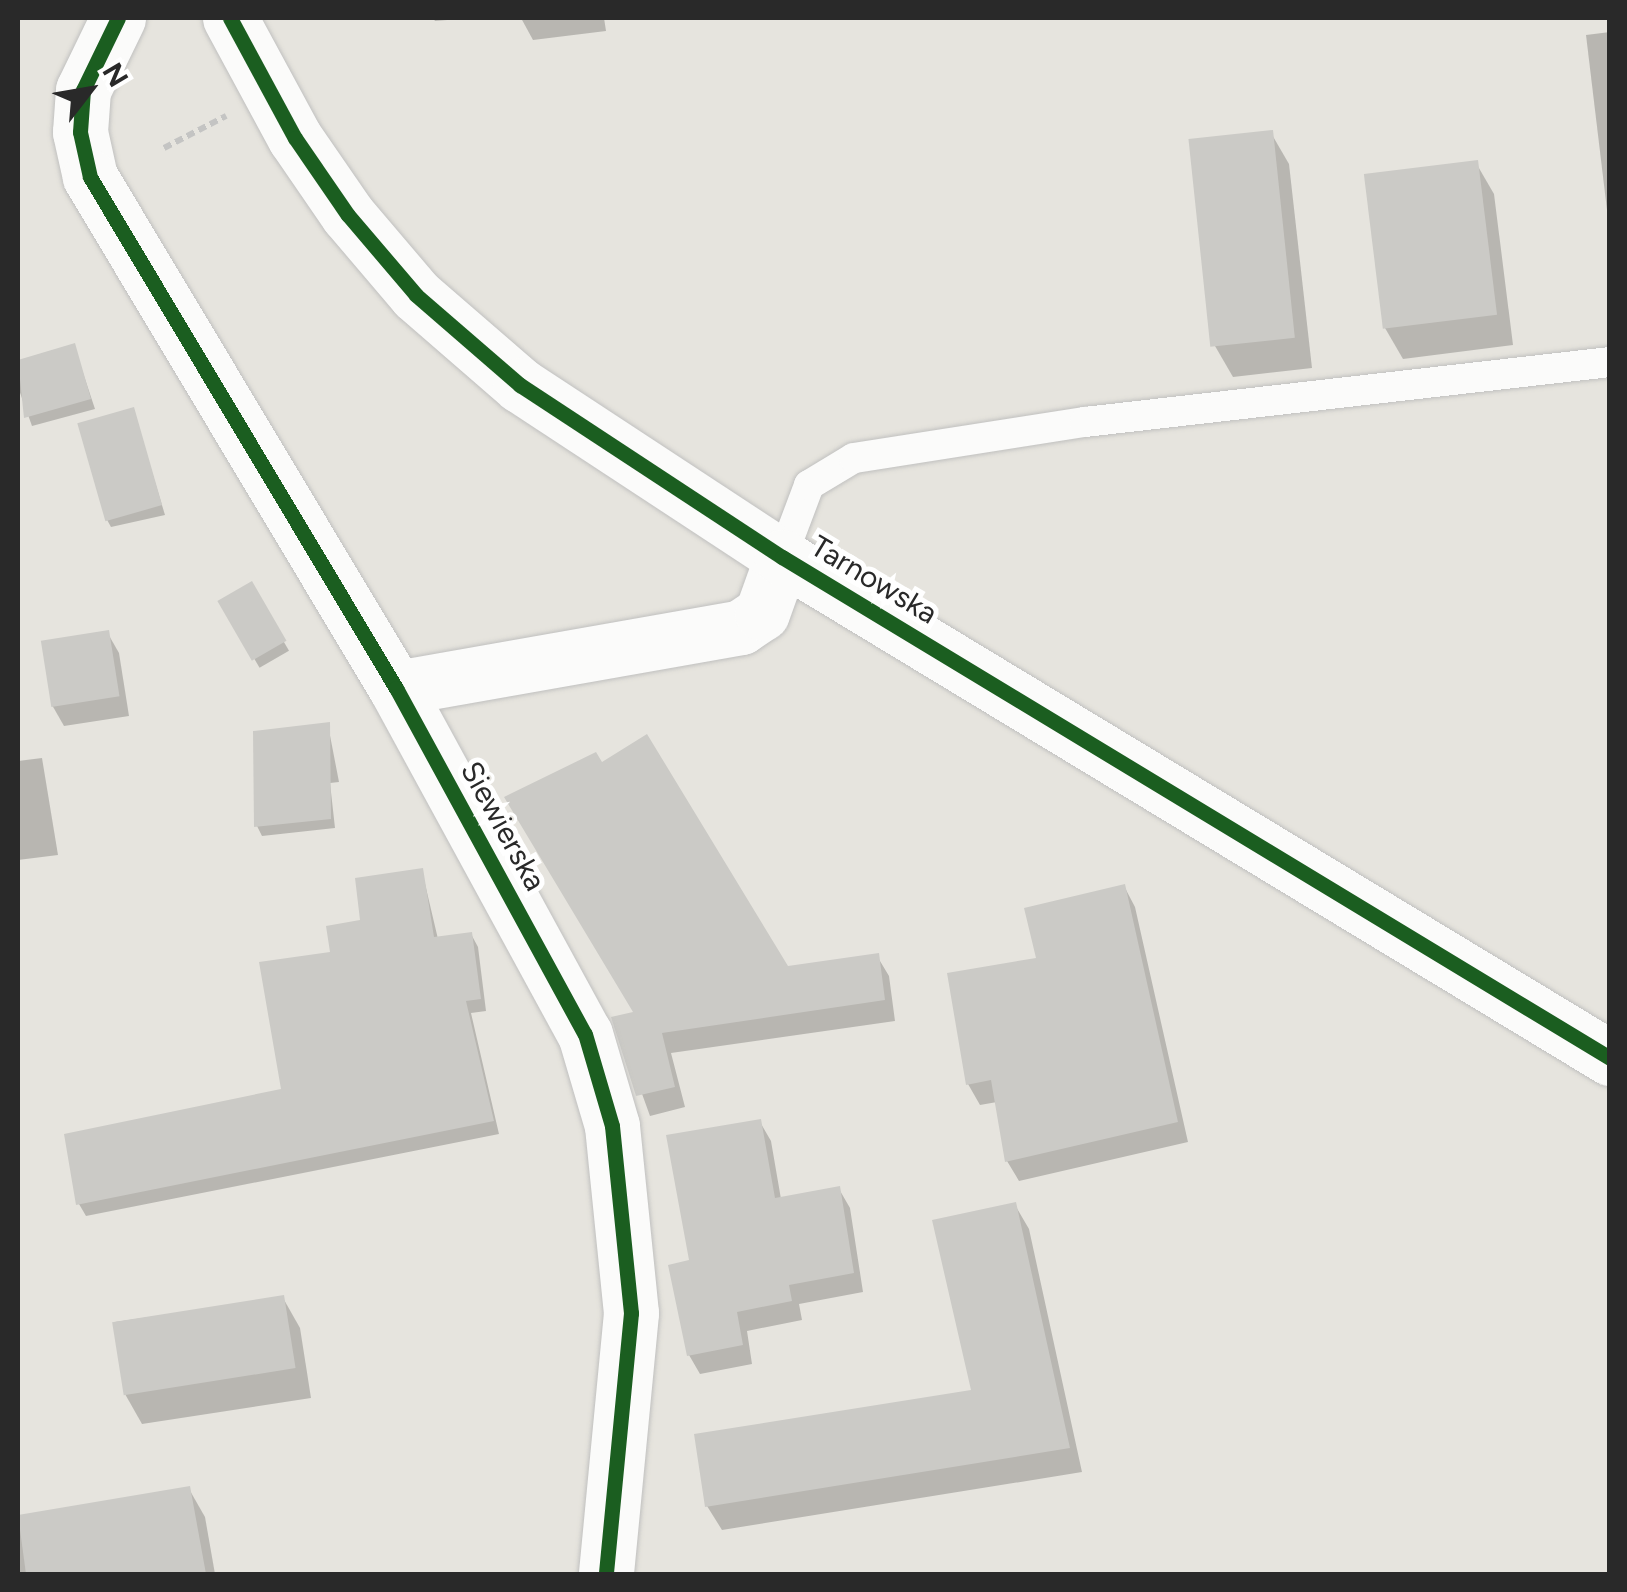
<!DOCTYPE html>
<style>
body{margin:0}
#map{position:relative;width:1627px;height:1592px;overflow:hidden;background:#e6e4de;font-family:Figtree,sans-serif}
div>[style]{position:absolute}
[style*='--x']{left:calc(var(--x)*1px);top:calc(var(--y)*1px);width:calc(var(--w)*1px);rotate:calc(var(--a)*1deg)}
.shadow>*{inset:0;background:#0003;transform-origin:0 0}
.building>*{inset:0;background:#cbcac6;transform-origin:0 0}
.path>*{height:6px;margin-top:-3px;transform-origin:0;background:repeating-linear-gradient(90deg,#c4c4c3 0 8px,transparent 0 13px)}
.roads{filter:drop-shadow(0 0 2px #c0c0bf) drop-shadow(0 0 2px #c0c0bf)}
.lane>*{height:30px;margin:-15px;padding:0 15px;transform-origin:15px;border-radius:15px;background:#fbfbfa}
.street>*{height:55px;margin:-27.5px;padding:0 27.5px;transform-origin:27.5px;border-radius:27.5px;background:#fbfbfa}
.secondary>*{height:55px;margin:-27.5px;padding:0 27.5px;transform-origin:27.5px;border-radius:27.5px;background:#fbfbfa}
.cycleway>*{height:15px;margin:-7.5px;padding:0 7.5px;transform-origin:7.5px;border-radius:7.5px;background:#1b5e20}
span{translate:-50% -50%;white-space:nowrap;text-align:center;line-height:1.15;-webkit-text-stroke:10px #fff;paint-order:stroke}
.street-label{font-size:30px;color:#292929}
.frame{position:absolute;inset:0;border:20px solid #292929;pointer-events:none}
.north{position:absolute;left:40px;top:40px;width:100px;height:100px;-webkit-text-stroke:8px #fff;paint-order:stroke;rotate:59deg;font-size:28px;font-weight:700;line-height:40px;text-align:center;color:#292929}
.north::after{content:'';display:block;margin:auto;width:35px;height:45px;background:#292929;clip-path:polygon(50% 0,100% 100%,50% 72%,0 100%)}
</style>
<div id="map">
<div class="shadow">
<div style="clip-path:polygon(433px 18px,472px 18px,435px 21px)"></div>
<div style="clip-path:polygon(604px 18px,606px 31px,533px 40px,521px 18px)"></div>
<div style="clip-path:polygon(1610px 32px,1610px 235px,1586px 35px)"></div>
<div style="clip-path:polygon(1271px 133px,1289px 164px,1312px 368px,1233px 377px,1215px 346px)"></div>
<div style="clip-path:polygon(1476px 163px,1494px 194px,1513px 345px,1403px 359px,1385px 328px)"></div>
<div style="clip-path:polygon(74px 346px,95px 409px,32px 426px,18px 387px,18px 362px)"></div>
<div style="clip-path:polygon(133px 410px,165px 515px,111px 527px,106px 518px)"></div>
<div style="left:251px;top:585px;width:76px;height:34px;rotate:60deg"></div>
<div style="clip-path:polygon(107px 632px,119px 653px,129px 716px,64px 726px,52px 705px)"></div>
<div style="clip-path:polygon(328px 725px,339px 782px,330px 783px,335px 828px,262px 836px,257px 826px)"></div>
<div style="clip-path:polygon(42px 758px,58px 855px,18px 860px,18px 761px)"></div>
<div style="clip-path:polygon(422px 871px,438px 939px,471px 934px,478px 947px,486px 1011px,471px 1013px,499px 1134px,86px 1216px,79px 1204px,284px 1091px,333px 954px)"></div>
<div style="clip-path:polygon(1124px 886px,1135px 907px,1188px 1142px,1019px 1181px,1007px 1161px,997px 1102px,980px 1105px,968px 1084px,1039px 960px)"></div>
<div style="clip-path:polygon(877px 956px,889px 976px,895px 1021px,671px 1053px,685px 1107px,650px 1116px,615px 1019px,787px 969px)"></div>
<div style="clip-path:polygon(760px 1122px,771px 1141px,781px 1199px,839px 1189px,850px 1208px,863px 1292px,799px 1304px,802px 1320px,747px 1331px,752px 1364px,700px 1374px,689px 1355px,692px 1262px)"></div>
<div style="clip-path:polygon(1015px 1205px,1029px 1229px,1082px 1472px,722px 1530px,707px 1506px,974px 1392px)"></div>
<div style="clip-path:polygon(283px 1298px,300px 1328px,311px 1398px,142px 1424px,125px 1394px,115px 1322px)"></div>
<div style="clip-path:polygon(189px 1489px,205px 1517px,215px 1574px,18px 1574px,18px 1518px)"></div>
</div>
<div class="building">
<div style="left:1273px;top:130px;width:209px;height:85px;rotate:84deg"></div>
<div style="left:1478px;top:160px;width:156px;height:115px;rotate:83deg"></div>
<div style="clip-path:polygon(75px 343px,91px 399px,24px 418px,18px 360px)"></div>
<div style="left:134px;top:407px;width:102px;height:59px;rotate:74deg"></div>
<div style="left:252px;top:581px;width:69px;height:40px;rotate:60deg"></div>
<div style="left:109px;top:630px;width:67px;height:69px;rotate:81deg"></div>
<div style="clip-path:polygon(330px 722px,331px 819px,254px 827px,253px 731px)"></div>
<div style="clip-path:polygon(647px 734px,788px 966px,879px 953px,885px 1000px,662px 1033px,675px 1087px,636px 1096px,611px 1017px,633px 1012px,504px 797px,596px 752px,602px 762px)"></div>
<div style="clip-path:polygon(423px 868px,434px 937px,472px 932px,481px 999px,466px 1001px,494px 1121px,76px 1205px,64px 1134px,281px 1089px,259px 962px,330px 952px,326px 926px,360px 920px,355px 878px)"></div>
<div style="clip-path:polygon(1125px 884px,1178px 1122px,1005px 1162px,991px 1080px,966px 1085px,947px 973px,1036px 958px,1024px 908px)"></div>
<div style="clip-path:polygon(761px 1119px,775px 1198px,840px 1186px,854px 1273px,789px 1285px,792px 1301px,737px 1312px,743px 1345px,687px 1356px,668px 1265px,689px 1260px,666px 1135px)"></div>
<div style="clip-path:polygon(1016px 1202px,1070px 1448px,705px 1507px,694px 1434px,971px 1390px,932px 1220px)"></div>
<div style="left:284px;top:1295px;width:74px;height:174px;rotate:81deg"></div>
<div style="clip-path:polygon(190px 1486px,206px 1574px,26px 1574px,18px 1515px)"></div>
</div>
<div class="path">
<div style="--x:164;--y:148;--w:70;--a:-27.3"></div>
</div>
<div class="roads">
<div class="lane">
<div style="--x:782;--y:557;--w:77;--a:-69.4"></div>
<div style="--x:809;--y:485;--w:52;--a:-31"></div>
<div style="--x:854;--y:458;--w:234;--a:-8.9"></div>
<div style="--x:1085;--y:422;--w:528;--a:-6.52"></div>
</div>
<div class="street">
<div style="--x:118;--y:18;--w:80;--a:115.9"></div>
<div style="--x:83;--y:90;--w:42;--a:94.1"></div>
<div style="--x:80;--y:132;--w:46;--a:77.5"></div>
<div style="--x:90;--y:177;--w:596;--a:59.09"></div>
<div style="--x:396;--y:688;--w:394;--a:61.4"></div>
<div style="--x:585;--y:1034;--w:96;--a:73.6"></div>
<div style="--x:612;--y:1126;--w:188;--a:84.2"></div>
<div style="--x:631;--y:1313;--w:262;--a:95.5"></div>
<div style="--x:396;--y:688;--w:350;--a:-10"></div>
<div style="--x:741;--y:627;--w:25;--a:-34"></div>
<div style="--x:762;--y:613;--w:59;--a:-70.3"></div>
</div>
<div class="secondary">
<div style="--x:230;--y:18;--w:136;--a:61.6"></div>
<div style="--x:295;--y:138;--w:93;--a:55.5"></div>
<div style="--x:348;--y:215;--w:105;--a:49.6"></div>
<div style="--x:416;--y:295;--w:138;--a:40.9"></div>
<div style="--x:520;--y:385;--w:313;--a:33.3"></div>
<div style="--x:782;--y:557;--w:968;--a:31.18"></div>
</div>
</div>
<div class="cycleway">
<div style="--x:118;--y:18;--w:80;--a:115.9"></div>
<div style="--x:83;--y:90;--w:42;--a:94.1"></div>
<div style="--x:80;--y:132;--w:46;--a:77.5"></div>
<div style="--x:90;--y:177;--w:596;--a:59.09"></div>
<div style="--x:396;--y:688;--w:394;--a:61.4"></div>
<div style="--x:585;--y:1034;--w:96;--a:73.6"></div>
<div style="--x:612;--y:1126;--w:188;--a:84.2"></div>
<div style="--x:631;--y:1313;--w:262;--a:95.5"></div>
<div style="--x:230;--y:18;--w:136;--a:61.6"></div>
<div style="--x:295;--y:138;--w:93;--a:55.5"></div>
<div style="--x:348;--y:215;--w:105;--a:49.6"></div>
<div style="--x:416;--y:295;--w:138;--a:40.9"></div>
<div style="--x:520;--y:385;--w:313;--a:33.3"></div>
<div style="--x:782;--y:557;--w:968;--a:31.18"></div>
</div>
<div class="street-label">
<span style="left:874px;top:580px;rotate:31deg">Tarnowska</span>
<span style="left:503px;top:826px;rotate:61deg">Siewierska</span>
</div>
<div class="frame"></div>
<div class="north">N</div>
</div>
